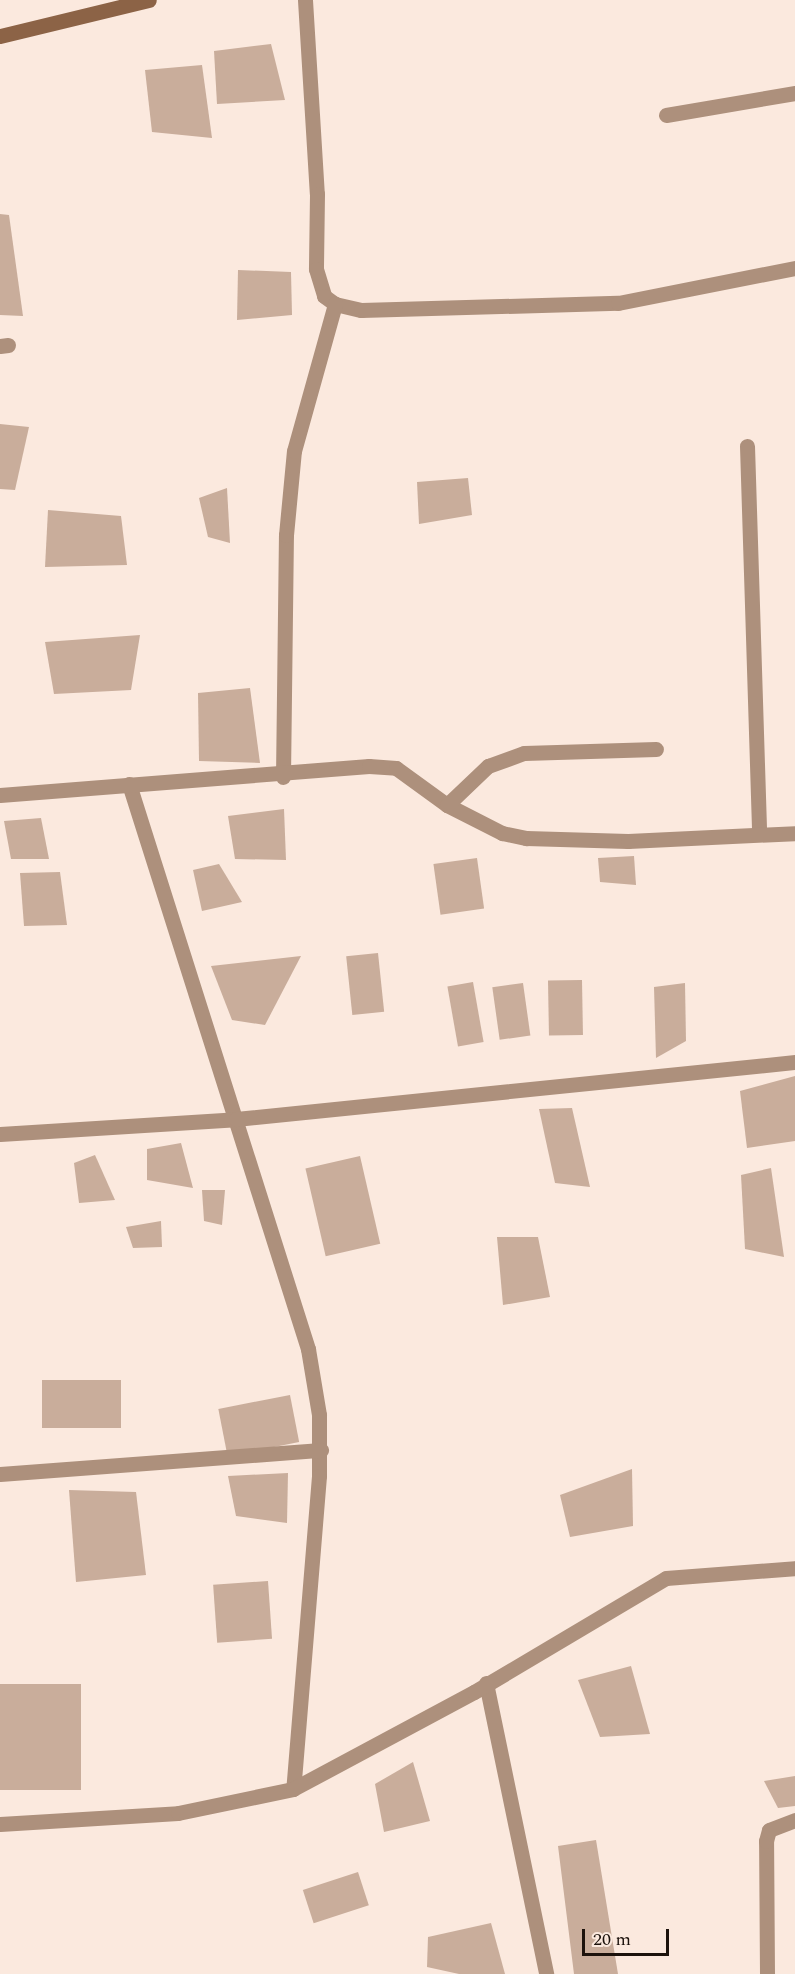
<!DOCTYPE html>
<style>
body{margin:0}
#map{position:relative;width:795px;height:1974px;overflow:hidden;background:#fbe9de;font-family:Spectral,serif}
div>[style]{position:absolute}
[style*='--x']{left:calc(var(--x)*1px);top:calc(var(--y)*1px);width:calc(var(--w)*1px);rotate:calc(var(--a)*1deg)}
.building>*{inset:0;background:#c9ad9b;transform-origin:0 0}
.lane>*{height:15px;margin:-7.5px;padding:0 7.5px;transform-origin:7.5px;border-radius:7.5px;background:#ad907c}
.street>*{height:15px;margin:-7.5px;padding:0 7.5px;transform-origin:7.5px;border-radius:7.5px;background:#ad907c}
.secondary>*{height:15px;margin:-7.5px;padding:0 7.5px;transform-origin:7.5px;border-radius:7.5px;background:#8c6346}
span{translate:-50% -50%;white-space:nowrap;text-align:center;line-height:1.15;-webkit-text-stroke:4.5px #fbe9de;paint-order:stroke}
.scale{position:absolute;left:582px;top:1929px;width:87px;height:27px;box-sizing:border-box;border:3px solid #1c120c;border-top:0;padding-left:8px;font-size:18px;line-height:21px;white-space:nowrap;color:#1c120c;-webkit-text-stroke:4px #fbe9de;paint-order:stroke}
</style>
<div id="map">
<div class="building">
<div style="clip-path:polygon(271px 44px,285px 100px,217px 104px,214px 51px)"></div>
<div style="clip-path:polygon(202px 65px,212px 138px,152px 132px,145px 70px)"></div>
<div style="clip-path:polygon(0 214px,9px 215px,23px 316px,0 315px)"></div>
<div style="clip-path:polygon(238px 270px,291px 272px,292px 315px,237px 320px)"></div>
<div style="clip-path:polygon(0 424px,29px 427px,15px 490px,0 489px)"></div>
<div style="clip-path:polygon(468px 478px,472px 515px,419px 524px,417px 482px)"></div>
<div style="clip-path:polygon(227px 488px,230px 543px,208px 537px,199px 498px)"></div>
<div style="clip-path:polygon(48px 510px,121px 516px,127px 565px,45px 567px)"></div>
<div style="clip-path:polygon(140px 635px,131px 690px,54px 694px,45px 642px)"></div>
<div style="clip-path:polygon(250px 688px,260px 763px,199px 761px,198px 693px)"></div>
<div style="clip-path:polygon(284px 809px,286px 860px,235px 859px,228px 816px)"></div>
<div style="clip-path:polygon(41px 818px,49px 859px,11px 859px,4px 821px)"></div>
<div style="clip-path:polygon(634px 856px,636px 885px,600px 882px,598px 858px)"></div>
<div style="left:477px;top:858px;width:51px;height:44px;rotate:82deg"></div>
<div style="clip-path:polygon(219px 864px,242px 902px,202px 911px,193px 870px)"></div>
<div style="clip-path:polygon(60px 872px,67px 925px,24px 926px,20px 873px)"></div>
<div style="left:378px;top:953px;width:59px;height:32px;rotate:84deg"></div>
<div style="clip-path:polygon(301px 956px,265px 1025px,232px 1020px,211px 966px)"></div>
<div style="left:582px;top:980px;width:55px;height:34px;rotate:89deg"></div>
<div style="left:473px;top:982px;width:61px;height:26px;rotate:80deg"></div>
<div style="left:523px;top:983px;width:53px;height:31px;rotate:82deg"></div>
<div style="clip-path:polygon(685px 983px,686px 1041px,656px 1058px,654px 987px)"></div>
<div style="clip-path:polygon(795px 1076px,795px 1141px,747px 1148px,740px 1091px)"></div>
<div style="clip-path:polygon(572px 1108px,590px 1187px,555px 1183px,539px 1109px)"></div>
<div style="clip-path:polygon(181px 1143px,193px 1188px,147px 1180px,147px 1149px)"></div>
<div style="clip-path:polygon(95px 1155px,115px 1200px,79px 1203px,74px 1163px)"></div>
<div style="left:360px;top:1156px;width:90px;height:56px;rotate:77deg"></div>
<div style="clip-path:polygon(771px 1168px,784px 1257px,745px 1249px,741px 1175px)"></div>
<div style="clip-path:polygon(202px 1190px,225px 1190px,222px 1225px,204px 1221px)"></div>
<div style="clip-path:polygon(161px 1221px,162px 1247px,133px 1248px,126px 1227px)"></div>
<div style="clip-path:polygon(497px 1237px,538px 1237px,550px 1297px,503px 1305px)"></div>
<div style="left:42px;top:1380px;width:79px;height:48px"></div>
<div style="left:290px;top:1395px;width:48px;height:73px;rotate:79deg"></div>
<div style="clip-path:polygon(632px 1469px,633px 1526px,570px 1537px,560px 1495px)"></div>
<div style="clip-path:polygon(288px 1473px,287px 1523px,236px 1516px,228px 1476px)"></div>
<div style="clip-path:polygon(69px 1490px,136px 1492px,146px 1575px,76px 1582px)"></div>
<div style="left:268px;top:1581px;width:58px;height:55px;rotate:86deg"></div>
<div style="clip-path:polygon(631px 1666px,650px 1734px,600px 1737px,578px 1680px)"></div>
<div style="left:81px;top:1684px;width:106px;height:81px;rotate:90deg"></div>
<div style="clip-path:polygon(413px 1762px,430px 1821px,384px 1832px,375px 1784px)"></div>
<div style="clip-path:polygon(795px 1776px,795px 1806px,778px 1808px,764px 1781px)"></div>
<div style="clip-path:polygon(596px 1840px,618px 1974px,574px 1974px,558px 1846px)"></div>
<div style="left:358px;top:1872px;width:35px;height:58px;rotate:72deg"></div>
<div style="clip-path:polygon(491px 1923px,505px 1974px,459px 1974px,427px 1967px,428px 1937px)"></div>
</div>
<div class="lane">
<div style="--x:0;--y:346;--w:8;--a:-7"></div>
</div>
<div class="street">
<div style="--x:305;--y:0;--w:194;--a:86.5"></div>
<div style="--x:317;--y:194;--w:75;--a:90.8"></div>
<div style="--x:316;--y:269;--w:28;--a:73"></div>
<div style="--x:324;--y:296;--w:14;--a:36"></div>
<div style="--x:335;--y:304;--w:27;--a:13"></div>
<div style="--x:361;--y:310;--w:257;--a:-1.6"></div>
<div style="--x:618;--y:303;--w:180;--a:-11.2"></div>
<div style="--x:666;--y:115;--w:131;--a:-9.7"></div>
<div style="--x:747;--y:446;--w:388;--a:88.2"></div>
<div style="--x:283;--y:777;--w:242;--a:-89.3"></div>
<div style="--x:286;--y:535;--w:84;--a:-84.6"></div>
<div style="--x:294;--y:451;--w:153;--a:-74.4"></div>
<div style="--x:129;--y:784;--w:593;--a:72.42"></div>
<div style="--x:308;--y:1349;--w:67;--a:80.5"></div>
<div style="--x:319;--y:1415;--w:61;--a:90"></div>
<div style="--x:319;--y:1476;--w:314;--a:94.7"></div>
<div style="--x:0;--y:795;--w:370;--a:-4.5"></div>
<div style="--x:369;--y:766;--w:27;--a:4"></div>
<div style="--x:396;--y:768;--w:63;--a:36"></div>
<div style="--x:447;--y:805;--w:62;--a:27"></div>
<div style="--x:502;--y:833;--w:25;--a:12"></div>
<div style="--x:526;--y:838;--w:102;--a:1.7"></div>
<div style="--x:628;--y:841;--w:167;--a:-2.7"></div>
<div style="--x:447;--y:805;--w:57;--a:-43.6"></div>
<div style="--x:488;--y:766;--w:38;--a:-20"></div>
<div style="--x:524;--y:753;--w:132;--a:-1.7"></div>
<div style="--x:0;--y:1134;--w:236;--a:-3.6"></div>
<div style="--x:236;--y:1119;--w:562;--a:-5.82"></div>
<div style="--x:0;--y:1474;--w:322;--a:-4.3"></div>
<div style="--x:486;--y:1683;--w:297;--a:78.3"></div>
<div style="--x:0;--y:1824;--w:178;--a:-3.5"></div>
<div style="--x:178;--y:1813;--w:117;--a:-11.8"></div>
<div style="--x:293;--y:1789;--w:205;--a:-28.2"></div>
<div style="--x:474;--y:1692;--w:223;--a:-30.7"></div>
<div style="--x:666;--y:1578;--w:129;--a:-4.4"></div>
<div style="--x:767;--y:1974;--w:133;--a:-90.4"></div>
<div style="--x:766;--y:1841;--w:11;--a:-75"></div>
<div style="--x:769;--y:1830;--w:28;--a:-21"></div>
</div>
<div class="secondary">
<div style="--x:0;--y:36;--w:153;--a:-13.6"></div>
</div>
<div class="scale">20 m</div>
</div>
